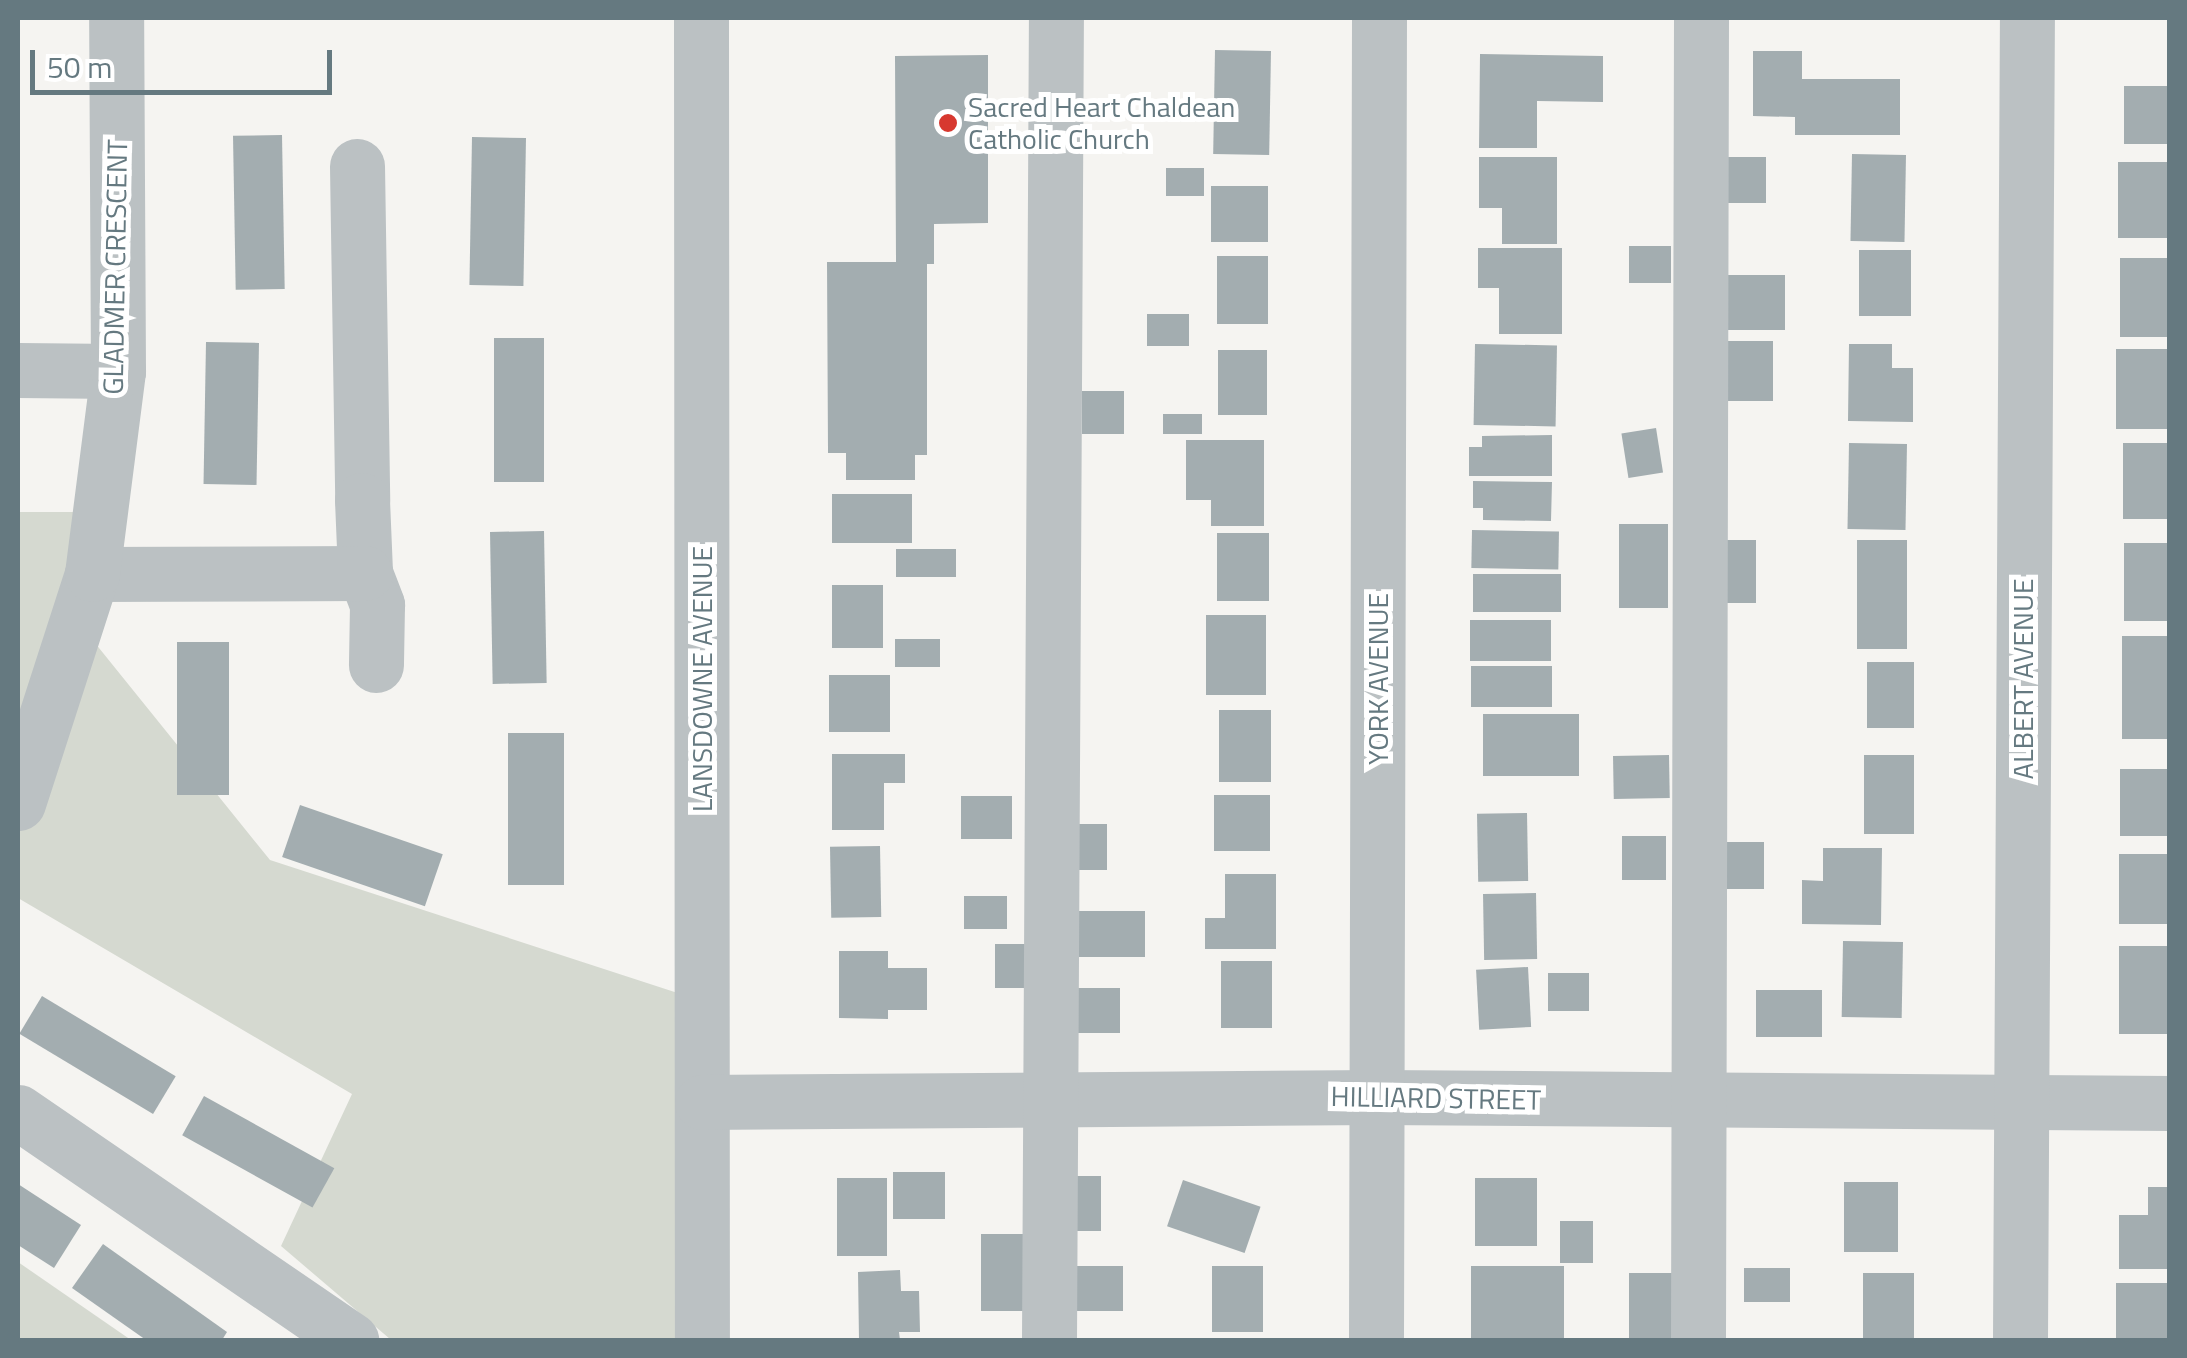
<!DOCTYPE html>
<style>
body{margin:0}
#map{position:relative;width:2187px;height:1358px;overflow:hidden;background:#f5f4f1;font-family:"Titillium Web",sans-serif}
div>[style]{position:absolute}
[style*='--x']{left:calc(var(--x)*1px);top:calc(var(--y)*1px);width:calc(var(--w)*1px);rotate:calc(var(--a)*1deg)}
.green>*{inset:0;background:#d5d9d0}
.building>*{inset:0;background:#a3adb0;transform-origin:0 0}
.minor>*{height:55px;margin:-27.5px;padding:0 27.5px;transform-origin:27.5px;border-radius:27.5px;background:#bbc1c3}
.dots>*{width:28px;height:28px;translate:-50% -50%;box-sizing:border-box;border:5px solid #fff;border-radius:50%}
span{translate:-50% -50%;white-space:nowrap;text-align:center;line-height:1.15;-webkit-text-stroke:10px #fff;paint-order:stroke}
.poi-label{font-size:28px;color:#657980}
.left{translate:0 -50%;text-align:left}
.street-label{font-size:28px;color:#657980}
.frame{position:absolute;inset:0;border:20px solid #657980;pointer-events:none}
.scale{position:absolute;left:30px;top:50px;width:302px;height:45px;box-sizing:border-box;border:5px solid #657980;border-top:0;padding-left:12px;font-size:30px;line-height:35px;white-space:nowrap;color:#657980;-webkit-text-stroke:8px #fff;paint-order:stroke}
</style>
<div id="map">
<div class="green">
<div style="clip-path:polygon(18px 512px,95px 512px,95px 643px,270px 860px,693px 998px,693px 1339px,390px 1339px,281px 1246px,352px 1094px,18px 898px)"></div>
<div style="clip-path:polygon(18px 1262px,131px 1340px,18px 1340px)"></div>
</div>
<div class="building">
<div style="left:1215px;top:50px;width:56px;height:104px;rotate:1deg"></div>
<div style="clip-path:polygon(1753px 51px,1802px 51px,1802px 79px,1900px 79px,1900px 135px,1795px 135px,1795px 117px,1753px 116px)"></div>
<div style="clip-path:polygon(1480px 54px,1603px 56px,1603px 102px,1537px 101px,1537px 148px,1479px 148px)"></div>
<div style="clip-path:polygon(988px 55px,988px 223px,934px 224px,934px 264px,927px 264px,927px 455px,915px 455px,915px 480px,846px 480px,846px 453px,828px 453px,827px 262px,896px 262px,895px 56px)"></div>
<div style="left:2124px;top:86px;width:46px;height:58px"></div>
<div style="left:282px;top:135px;width:154px;height:49px;rotate:89deg"></div>
<div style="left:472px;top:137px;width:54px;height:148px;rotate:1deg"></div>
<div style="left:1852px;top:154px;width:54px;height:87px;rotate:1deg"></div>
<div style="clip-path:polygon(1479px 157px,1557px 157px,1557px 244px,1502px 244px,1502px 208px,1479px 208px)"></div>
<div style="left:1722px;top:157px;width:44px;height:46px"></div>
<div style="left:2118px;top:162px;width:52px;height:76px"></div>
<div style="left:1166px;top:168px;width:38px;height:28px"></div>
<div style="left:1211px;top:186px;width:57px;height:56px"></div>
<div style="left:1629px;top:246px;width:42px;height:37px"></div>
<div style="clip-path:polygon(1478px 248px,1562px 248px,1562px 334px,1499px 334px,1499px 288px,1478px 288px)"></div>
<div style="left:1859px;top:250px;width:52px;height:66px"></div>
<div style="left:1217px;top:256px;width:51px;height:68px"></div>
<div style="left:2120px;top:258px;width:50px;height:79px"></div>
<div style="left:1727px;top:275px;width:58px;height:55px"></div>
<div style="left:1147px;top:314px;width:42px;height:32px"></div>
<div style="left:494px;top:338px;width:50px;height:144px"></div>
<div style="left:1724px;top:341px;width:49px;height:60px"></div>
<div style="left:206px;top:342px;width:53px;height:142px;rotate:1deg"></div>
<div style="left:1475px;top:344px;width:82px;height:81px;rotate:1deg"></div>
<div style="clip-path:polygon(1849px 344px,1892px 344px,1892px 368px,1913px 368px,1913px 422px,1848px 421px)"></div>
<div style="left:2116px;top:349px;width:54px;height:80px"></div>
<div style="left:1218px;top:350px;width:49px;height:65px"></div>
<div style="left:1082px;top:391px;width:42px;height:43px"></div>
<div style="left:1163px;top:414px;width:39px;height:20px"></div>
<div style="left:1656px;top:428px;width:45px;height:35px;rotate:81deg"></div>
<div style="clip-path:polygon(1552px 435px,1552px 476px,1469px 476px,1469px 447px,1482px 447px,1482px 436px)"></div>
<div style="clip-path:polygon(1186px 440px,1264px 440px,1264px 526px,1211px 526px,1211px 500px,1186px 500px)"></div>
<div style="left:1849px;top:443px;width:58px;height:86px;rotate:1deg"></div>
<div style="left:2123px;top:443px;width:47px;height:76px"></div>
<div style="clip-path:polygon(1473px 481px,1552px 482px,1551px 521px,1483px 520px,1483px 508px,1473px 508px)"></div>
<div style="left:832px;top:494px;width:80px;height:49px"></div>
<div style="left:1619px;top:524px;width:49px;height:84px"></div>
<div style="left:1472px;top:530px;width:87px;height:38px;rotate:1deg"></div>
<div style="left:544px;top:531px;width:152px;height:54px;rotate:89deg"></div>
<div style="left:1217px;top:533px;width:52px;height:68px"></div>
<div style="left:1716px;top:540px;width:40px;height:63px"></div>
<div style="left:1857px;top:540px;width:50px;height:109px"></div>
<div style="left:2124px;top:543px;width:46px;height:78px"></div>
<div style="left:896px;top:549px;width:60px;height:28px"></div>
<div style="left:1473px;top:574px;width:88px;height:38px"></div>
<div style="left:832px;top:585px;width:51px;height:63px"></div>
<div style="left:1206px;top:615px;width:60px;height:80px"></div>
<div style="left:1551px;top:620px;width:41px;height:81px;rotate:90deg"></div>
<div style="left:2122px;top:636px;width:48px;height:103px"></div>
<div style="left:895px;top:639px;width:45px;height:28px"></div>
<div style="left:177px;top:642px;width:52px;height:153px"></div>
<div style="left:1867px;top:662px;width:47px;height:66px"></div>
<div style="left:1471px;top:666px;width:81px;height:41px"></div>
<div style="left:829px;top:675px;width:61px;height:57px"></div>
<div style="left:1219px;top:710px;width:52px;height:72px"></div>
<div style="left:1483px;top:714px;width:96px;height:62px"></div>
<div style="left:508px;top:733px;width:56px;height:152px"></div>
<div style="clip-path:polygon(832px 754px,905px 754px,905px 783px,884px 783px,884px 830px,832px 830px)"></div>
<div style="left:1669px;top:755px;width:43px;height:56px;rotate:89deg"></div>
<div style="left:1864px;top:755px;width:50px;height:79px"></div>
<div style="left:2120px;top:769px;width:50px;height:67px"></div>
<div style="left:1214px;top:795px;width:56px;height:56px"></div>
<div style="left:961px;top:796px;width:51px;height:43px"></div>
<div style="left:300px;top:805px;width:151px;height:55px;rotate:19deg"></div>
<div style="left:1527px;top:813px;width:68px;height:50px;rotate:89deg"></div>
<div style="left:1072px;top:824px;width:35px;height:46px"></div>
<div style="left:1622px;top:836px;width:44px;height:44px"></div>
<div style="left:1720px;top:842px;width:44px;height:47px"></div>
<div style="left:880px;top:846px;width:71px;height:50px;rotate:89deg"></div>
<div style="clip-path:polygon(1823px 848px,1882px 848px,1881px 925px,1802px 924px,1802px 880px,1823px 881px)"></div>
<div style="left:2119px;top:854px;width:51px;height:70px"></div>
<div style="clip-path:polygon(1225px 874px,1276px 874px,1276px 949px,1205px 949px,1205px 918px,1225px 918px)"></div>
<div style="left:1536px;top:893px;width:66px;height:53px;rotate:89deg"></div>
<div style="left:964px;top:896px;width:43px;height:33px"></div>
<div style="left:1078px;top:911px;width:67px;height:46px"></div>
<div style="left:1843px;top:941px;width:60px;height:76px;rotate:1deg"></div>
<div style="left:995px;top:944px;width:31px;height:44px"></div>
<div style="left:2170px;top:946px;width:88px;height:51px;rotate:90deg"></div>
<div style="clip-path:polygon(839px 951px,888px 951px,888px 968px,927px 968px,927px 1010px,888px 1010px,888px 1019px,839px 1018px)"></div>
<div style="left:1221px;top:961px;width:51px;height:67px"></div>
<div style="left:1528px;top:967px;width:60px;height:52px;rotate:87deg"></div>
<div style="left:1548px;top:973px;width:41px;height:38px"></div>
<div style="left:1073px;top:988px;width:47px;height:45px"></div>
<div style="left:1756px;top:990px;width:66px;height:47px"></div>
<div style="left:42px;top:996px;width:156px;height:44px;rotate:31deg"></div>
<div style="left:204px;top:1096px;width:149px;height:45px;rotate:29deg"></div>
<div style="left:893px;top:1172px;width:52px;height:47px"></div>
<div style="left:1068px;top:1176px;width:33px;height:55px"></div>
<div style="left:837px;top:1178px;width:50px;height:78px"></div>
<div style="left:1475px;top:1178px;width:62px;height:68px"></div>
<div style="left:1183px;top:1180px;width:82px;height:49px;rotate:19deg"></div>
<div style="left:1844px;top:1182px;width:54px;height:70px"></div>
<div style="clip-path:polygon(18px 1184px,81px 1225px,54px 1268px,18px 1245px)"></div>
<div style="clip-path:polygon(2148px 1187px,2170px 1187px,2170px 1269px,2119px 1269px,2119px 1215px,2148px 1215px)"></div>
<div style="left:1560px;top:1221px;width:33px;height:42px"></div>
<div style="left:981px;top:1234px;width:46px;height:77px"></div>
<div style="clip-path:polygon(103px 1244px,227px 1332px,222px 1340px,146px 1340px,72px 1288px)"></div>
<div style="left:1072px;top:1266px;width:51px;height:45px"></div>
<div style="left:1212px;top:1266px;width:51px;height:66px"></div>
<div style="left:1471px;top:1266px;width:93px;height:74px"></div>
<div style="left:1744px;top:1268px;width:46px;height:34px"></div>
<div style="clip-path:polygon(900px 1270px,901px 1291px,919px 1291px,920px 1332px,899px 1332px,900px 1340px,859px 1340px,858px 1272px)"></div>
<div style="left:1629px;top:1273px;width:47px;height:67px"></div>
<div style="left:1863px;top:1273px;width:51px;height:67px"></div>
<div style="left:2116px;top:1283px;width:52px;height:57px"></div>
</div>
<div class="minor">
<div style="--x:701;--y:18;--w:1322;--a:89.96"></div>
<div style="--x:357;--y:166;--w:334;--a:89.1"></div>
<div style="--x:362;--y:500;--w:73;--a:87.6"></div>
<div style="--x:365;--y:573;--w:34;--a:69"></div>
<div style="--x:377;--y:605;--w:60;--a:91"></div>
<div style="--x:18;--y:370;--w:100;--a:0.6"></div>
<div style="--x:92;--y:574;--w:273;--a:-0.2"></div>
<div style="--x:18;--y:803;--w:241;--a:-72.1"></div>
<div style="--x:92;--y:574;--w:205;--a:-82.7"></div>
<div style="--x:118;--y:371;--w:353;--a:-90.3"></div>
<div style="--x:702;--y:1102;--w:675;--a:-0.42"></div>
<div style="--x:1377;--y:1097;--w:793;--a:0.43"></div>
<div style="--x:18;--y:1112;--w:404;--a:34.4"></div>
<div style="--x:1049;--y:1340;--w:1322;--a:-89.7"></div>
<div style="--x:1376;--y:1340;--w:1322;--a:-89.87"></div>
<div style="--x:1698;--y:1340;--w:1322;--a:-89.87"></div>
<div style="--x:2020;--y:1340;--w:1322;--a:-89.7"></div>
</div>
<div class="dots">
<div style="left:948px;top:123px;background:#d7382f"></div>
</div>
<div class="poi-label">
<span class="left" style="left:968px;top:123px">Sacred Heart Chaldean<br>Catholic Church</span>
</div>
<div class="street-label">
<span style="left:115px;top:267px;rotate:-89deg">GLADMER CRESCENT</span>
<span style="left:702px;top:679px;rotate:-90deg">LANSDOWNE AVENUE</span>
<span style="left:1378px;top:679px;rotate:-90deg">YORK AVENUE</span>
<span style="left:2023px;top:679px;rotate:-90deg">ALBERT AVENUE</span>
<span style="left:1436px;top:1098px;rotate:1deg">HILLIARD STREET</span>
</div>
<div class="frame"></div>
<div class="scale">50 m</div>
</div>
